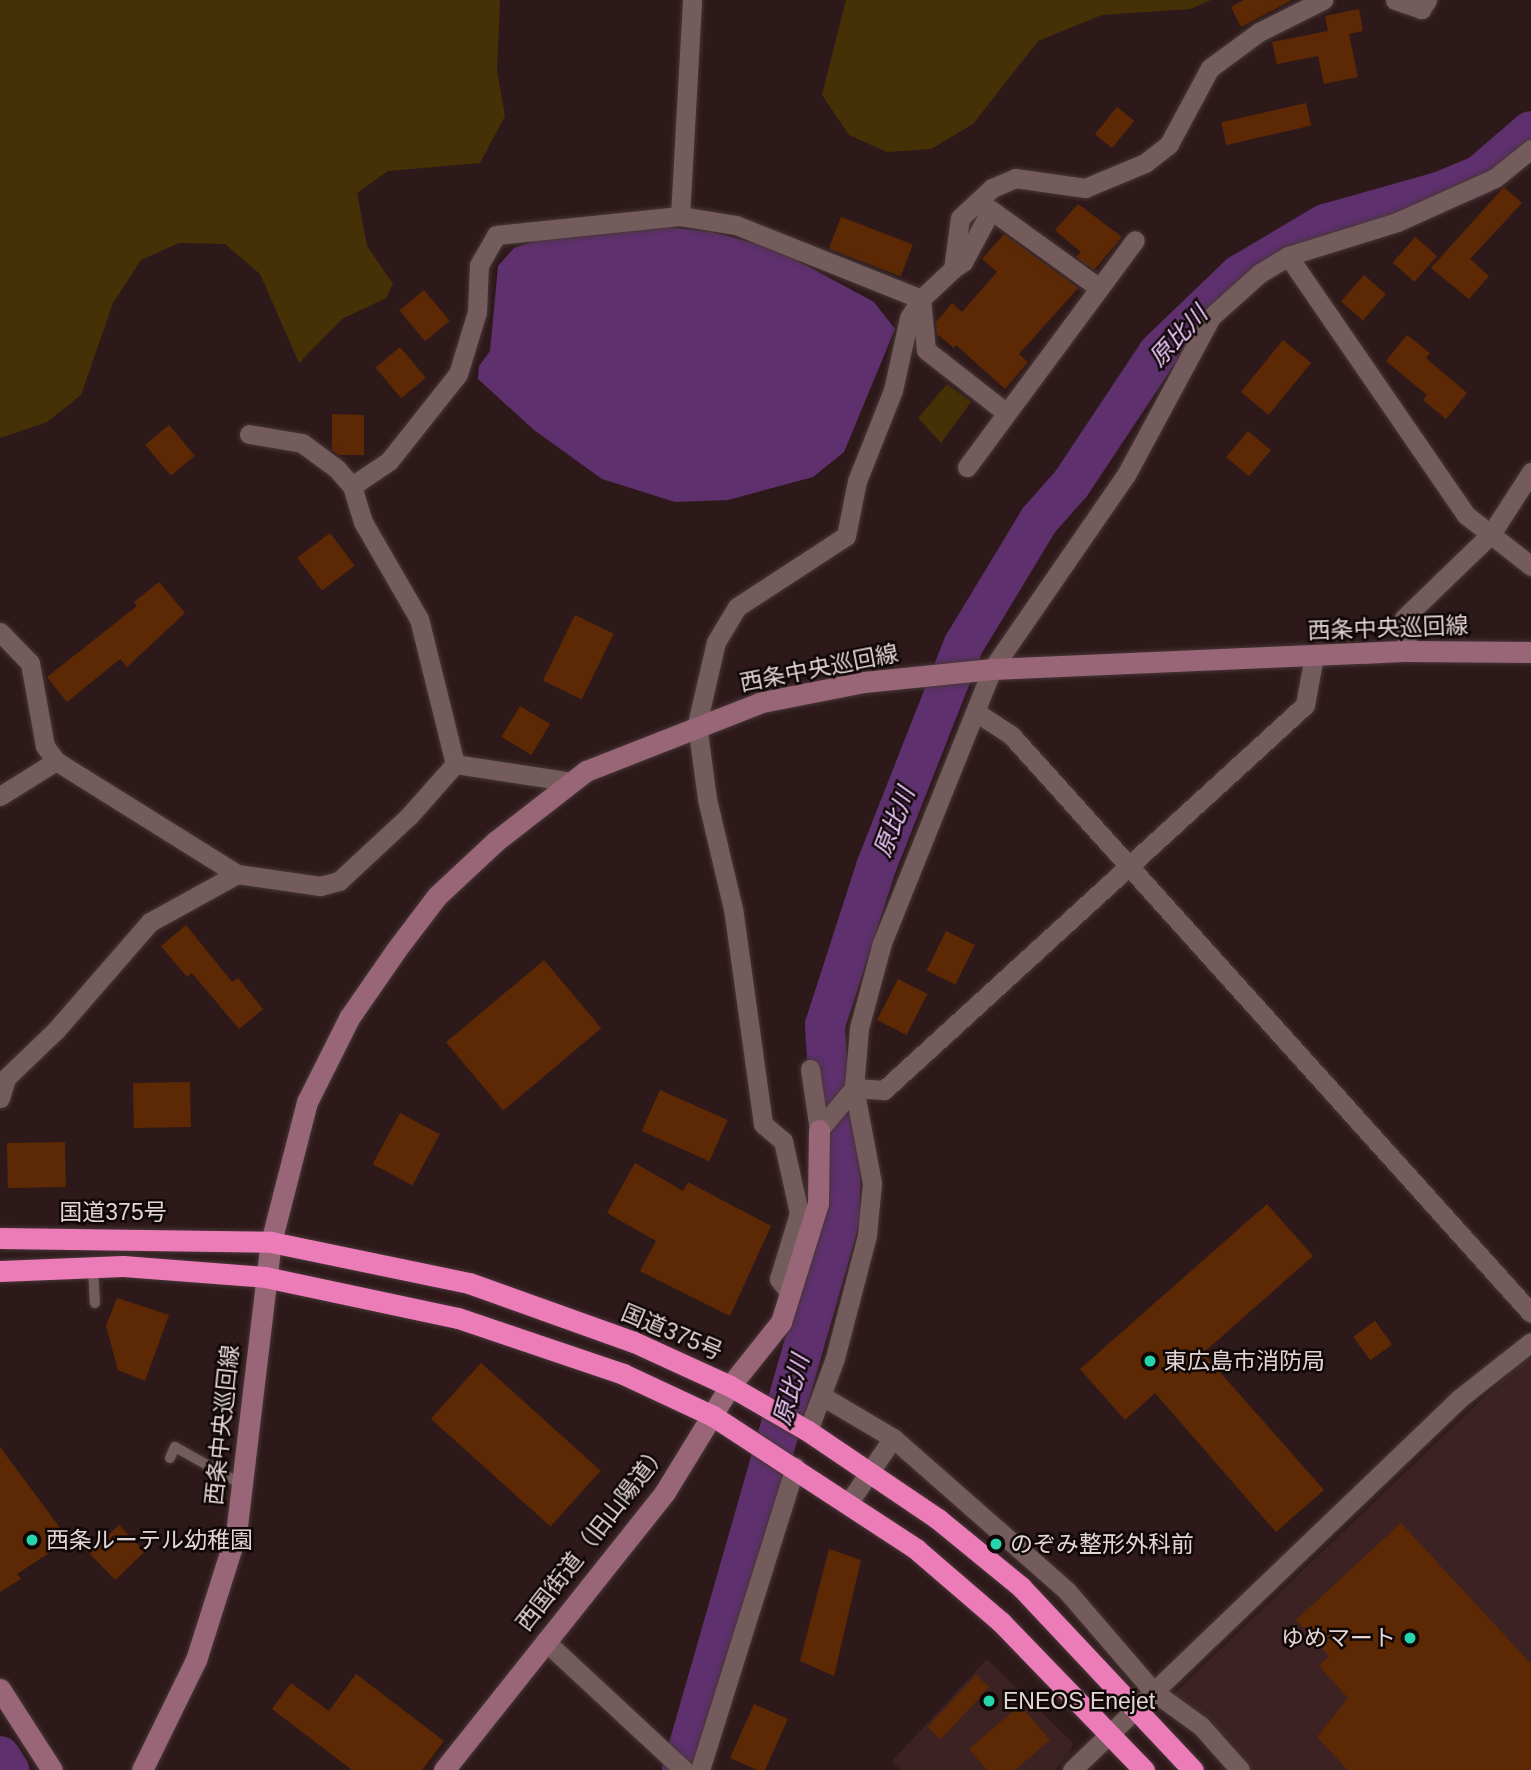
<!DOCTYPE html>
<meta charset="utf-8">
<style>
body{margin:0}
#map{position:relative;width:1531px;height:1770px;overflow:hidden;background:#2e191a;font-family:Helvetica,"Noto Sans JP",sans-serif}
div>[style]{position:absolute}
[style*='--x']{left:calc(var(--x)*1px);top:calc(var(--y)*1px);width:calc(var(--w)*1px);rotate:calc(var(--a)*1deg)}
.built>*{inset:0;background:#3c2223}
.green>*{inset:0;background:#463106}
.water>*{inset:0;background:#5e306d}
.river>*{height:40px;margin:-20px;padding:0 20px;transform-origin:20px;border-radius:20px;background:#5e306d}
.building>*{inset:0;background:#5d2904;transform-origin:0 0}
.roads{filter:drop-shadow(0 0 2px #473637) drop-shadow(0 0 2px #473637)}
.lane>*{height:10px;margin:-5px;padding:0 5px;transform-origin:5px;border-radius:5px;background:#755c5c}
.street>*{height:19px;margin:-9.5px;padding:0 9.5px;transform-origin:9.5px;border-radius:9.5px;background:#755c5c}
.secondary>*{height:21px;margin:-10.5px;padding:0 10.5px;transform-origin:10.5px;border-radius:10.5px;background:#996678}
.highway>*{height:21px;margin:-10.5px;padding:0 10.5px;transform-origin:10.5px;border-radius:10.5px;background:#ec7cb8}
.dots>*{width:19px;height:19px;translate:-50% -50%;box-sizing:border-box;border:4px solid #100707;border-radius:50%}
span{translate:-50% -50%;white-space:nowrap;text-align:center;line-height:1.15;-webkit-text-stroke:5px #100707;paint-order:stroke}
.street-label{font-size:23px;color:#e4d5d5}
.poi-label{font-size:23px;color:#e4d5d5}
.left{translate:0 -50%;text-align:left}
.right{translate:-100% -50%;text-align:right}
.water-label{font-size:24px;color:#f1c9ff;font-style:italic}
</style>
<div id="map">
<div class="built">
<div style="clip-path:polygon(1531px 1352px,1531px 1770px,1229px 1770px,1166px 1701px)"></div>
<div style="clip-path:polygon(987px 1659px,1073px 1743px,1070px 1754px,1054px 1770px,900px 1770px,892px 1761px)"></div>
</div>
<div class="green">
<div style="clip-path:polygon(0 0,500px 0,497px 71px,505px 116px,480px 163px,388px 171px,357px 193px,367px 246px,393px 284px,386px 298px,342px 319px,299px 363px,260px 274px,225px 244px,179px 243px,141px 260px,113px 303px,81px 395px,47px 422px,0 438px)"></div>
<div style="clip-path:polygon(846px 0,1211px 0,1190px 9px,1102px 15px,1038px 41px,973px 124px,931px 149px,887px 152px,849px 135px,822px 95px)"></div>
<div style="clip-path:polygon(947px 384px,971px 402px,941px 443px,918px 418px)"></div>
</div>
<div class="water">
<div style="clip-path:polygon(668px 227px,712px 232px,776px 249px,874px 302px,895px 329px,844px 452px,813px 477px,728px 500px,675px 502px,602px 479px,534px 430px,478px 379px,479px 366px,490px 351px,498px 266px,514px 248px,546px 237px)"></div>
</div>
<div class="river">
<div style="--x:0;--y:1756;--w:17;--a:57"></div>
<div style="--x:682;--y:1770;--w:573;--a:-74"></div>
<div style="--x:840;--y:1219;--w:82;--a:-89.3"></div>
<div style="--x:841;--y:1137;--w:62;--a:-102"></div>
<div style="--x:828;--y:1076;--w:51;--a:-93.4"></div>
<div style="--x:825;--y:1025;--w:166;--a:-72.1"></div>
<div style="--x:876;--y:867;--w:240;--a:-68.5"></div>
<div style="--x:964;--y:644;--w:145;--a:-58.8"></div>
<div style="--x:1039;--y:520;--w:48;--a:-48.4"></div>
<div style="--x:1071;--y:484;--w:157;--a:-56.4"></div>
<div style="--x:1158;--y:353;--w:112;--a:-43.9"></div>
<div style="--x:1239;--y:275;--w:100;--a:-30.7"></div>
<div style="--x:1325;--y:224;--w:118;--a:-15.7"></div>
<div style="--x:1439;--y:192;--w:44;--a:-22.5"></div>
<div style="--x:1480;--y:175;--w:67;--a:-40.8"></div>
</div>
<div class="building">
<div style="clip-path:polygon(1244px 0,1292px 0,1241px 27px,1231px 7px)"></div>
<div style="clip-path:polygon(1359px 9px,1363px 31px,1349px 34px,1358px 77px,1324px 84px,1318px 56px,1277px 64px,1272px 42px,1328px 31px,1325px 16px)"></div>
<div style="left:1306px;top:103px;width:23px;height:87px;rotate:77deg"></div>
<div style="left:1117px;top:107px;width:22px;height:35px;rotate:39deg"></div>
<div style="clip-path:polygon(1504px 187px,1522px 203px,1470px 259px,1489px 276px,1469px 299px,1431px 268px)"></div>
<div style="clip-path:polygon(1078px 204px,1122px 237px,1094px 270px,1076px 257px,1081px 252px,1055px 230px)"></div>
<div style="left:841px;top:217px;width:77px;height:34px;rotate:21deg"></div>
<div style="clip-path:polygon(1004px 234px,1078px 288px,1019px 354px,1028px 362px,1005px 389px,956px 345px,954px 348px,937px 334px,936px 322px,952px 303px,962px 312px,997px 272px,982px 259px)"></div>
<div style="left:1415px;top:237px;width:29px;height:34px;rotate:41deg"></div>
<div style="left:1364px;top:275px;width:29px;height:35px;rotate:41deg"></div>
<div style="left:424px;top:290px;width:40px;height:32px;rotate:50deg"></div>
<div style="clip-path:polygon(1407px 335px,1430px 353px,1426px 358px,1467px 393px,1446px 419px,1423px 400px,1427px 395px,1386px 361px)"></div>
<div style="left:1283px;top:340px;width:36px;height:67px;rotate:39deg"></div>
<div style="left:400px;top:347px;width:40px;height:32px;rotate:50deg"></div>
<div style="clip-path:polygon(332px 414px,364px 415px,364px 455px,339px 455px,332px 450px)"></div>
<div style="left:169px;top:425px;width:40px;height:31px;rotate:50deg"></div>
<div style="left:1248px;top:431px;width:30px;height:34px;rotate:40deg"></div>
<div style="left:330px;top:533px;width:41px;height:41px;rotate:53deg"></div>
<div style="clip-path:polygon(159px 582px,185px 613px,127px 667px,120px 659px,67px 702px,47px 677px,137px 606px,134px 602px)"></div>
<div style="left:575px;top:615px;width:43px;height:73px;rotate:26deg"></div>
<div style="left:520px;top:706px;width:35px;height:36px;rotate:31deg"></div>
<div style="clip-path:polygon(186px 925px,232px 982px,238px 978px,263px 1009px,239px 1029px,192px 973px,187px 977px,161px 946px)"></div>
<div style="left:946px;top:931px;width:32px;height:44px;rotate:26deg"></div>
<div style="left:544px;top:960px;width:89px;height:128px;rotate:50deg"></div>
<div style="left:898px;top:979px;width:33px;height:46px;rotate:27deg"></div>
<div style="left:190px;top:1082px;width:45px;height:57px;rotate:89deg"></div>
<div style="left:660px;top:1090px;width:74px;height:45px;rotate:24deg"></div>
<div style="left:400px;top:1113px;width:45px;height:58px;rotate:28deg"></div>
<div style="left:65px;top:1142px;width:45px;height:58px;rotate:89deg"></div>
<div style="clip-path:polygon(635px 1163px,683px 1191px,688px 1182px,771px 1226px,730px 1316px,640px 1271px,656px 1241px,607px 1213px)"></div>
<div style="clip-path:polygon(1267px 1204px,1313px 1256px,1203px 1353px,1324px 1490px,1276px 1532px,1155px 1393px,1125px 1420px,1080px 1369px)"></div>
<div style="clip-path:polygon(117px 1298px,169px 1315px,145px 1381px,118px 1370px,106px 1326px)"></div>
<div style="left:1375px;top:1321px;width:29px;height:27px;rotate:54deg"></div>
<div style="left:481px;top:1363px;width:161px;height:75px;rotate:42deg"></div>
<div style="clip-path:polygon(0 1447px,69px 1540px,17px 1574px,21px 1579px,0 1592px)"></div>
<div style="clip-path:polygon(1401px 1523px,1531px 1664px,1531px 1770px,1348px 1770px,1317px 1737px,1348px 1698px,1319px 1666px,1329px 1656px,1296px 1620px)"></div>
<div style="left:119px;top:1525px;width:37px;height:41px;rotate:46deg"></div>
<div style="clip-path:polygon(829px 1549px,861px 1560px,834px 1676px,800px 1661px)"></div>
<div style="clip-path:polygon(356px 1674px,444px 1741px,422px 1770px,352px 1770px,272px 1709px,291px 1683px,329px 1711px)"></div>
<div style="left:976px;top:1675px;width:18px;height:71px;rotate:43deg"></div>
<div style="left:754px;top:1704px;width:37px;height:59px;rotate:24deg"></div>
<div style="clip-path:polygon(1020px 1705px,1050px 1740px,1015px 1770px,987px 1770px,969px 1749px)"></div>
</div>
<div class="roads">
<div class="lane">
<div style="--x:93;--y:1267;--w:36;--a:87"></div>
<div style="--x:170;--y:1458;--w:12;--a:-66"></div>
<div style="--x:175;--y:1447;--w:76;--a:29.3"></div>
</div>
<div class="street">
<div style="--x:1395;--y:0;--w:28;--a:19"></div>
<div style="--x:1421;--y:9;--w:11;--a:-56"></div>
<div style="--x:680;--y:216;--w:216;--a:-86.8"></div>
<div style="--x:1288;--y:256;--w:314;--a:55.5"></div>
<div style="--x:1466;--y:515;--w:83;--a:38.1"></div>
<div style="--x:954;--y:268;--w:11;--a:-34"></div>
<div style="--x:963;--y:262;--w:59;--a:-61.7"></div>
<div style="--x:991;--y:210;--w:133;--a:35.8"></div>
<div style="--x:921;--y:299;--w:51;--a:84.4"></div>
<div style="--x:926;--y:350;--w:99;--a:38"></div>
<div style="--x:249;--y:434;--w:54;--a:9.6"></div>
<div style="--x:302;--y:443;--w:44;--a:36.6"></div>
<div style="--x:337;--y:469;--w:23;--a:49"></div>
<div style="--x:967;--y:467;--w:282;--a:-53.5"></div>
<div style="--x:0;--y:632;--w:43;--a:45.9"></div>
<div style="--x:30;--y:663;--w:84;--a:79.8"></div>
<div style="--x:45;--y:746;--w:19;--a:54"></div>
<div style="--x:1408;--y:651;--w:33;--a:-97"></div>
<div style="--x:1404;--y:618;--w:121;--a:-44"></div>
<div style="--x:1491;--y:534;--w:74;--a:-57.2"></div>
<div style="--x:977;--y:713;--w:40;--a:32.9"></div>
<div style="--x:1011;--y:735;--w:777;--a:48.02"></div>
<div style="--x:455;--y:764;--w:149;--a:-103.9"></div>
<div style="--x:419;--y:619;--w:112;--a:-120"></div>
<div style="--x:363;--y:522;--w:38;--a:-107"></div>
<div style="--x:352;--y:486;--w:45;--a:-34"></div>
<div style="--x:389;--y:461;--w:111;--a:-51.6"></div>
<div style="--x:458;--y:374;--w:65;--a:-73"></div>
<div style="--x:477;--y:312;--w:47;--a:-87.6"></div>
<div style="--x:479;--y:265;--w:34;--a:-60"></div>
<div style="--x:496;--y:235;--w:185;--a:-5.9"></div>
<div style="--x:680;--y:216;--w:57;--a:9.1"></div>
<div style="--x:736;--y:225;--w:199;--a:21.8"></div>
<div style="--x:455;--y:764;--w:119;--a:8.7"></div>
<div style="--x:0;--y:796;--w:66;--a:-32"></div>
<div style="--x:56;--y:761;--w:213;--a:32"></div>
<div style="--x:237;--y:874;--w:84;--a:8.2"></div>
<div style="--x:320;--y:886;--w:20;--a:-15"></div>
<div style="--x:339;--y:881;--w:96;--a:-42.9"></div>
<div style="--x:409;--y:816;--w:69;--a:-48.5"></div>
<div style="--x:810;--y:1069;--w:62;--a:81.6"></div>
<div style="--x:0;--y:1098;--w:21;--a:-73"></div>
<div style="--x:6;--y:1078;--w:69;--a:-43.8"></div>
<div style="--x:56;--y:1030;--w:143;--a:-49"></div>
<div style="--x:150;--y:922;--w:99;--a:-28.9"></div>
<div style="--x:819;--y:1130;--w:55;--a:-50.2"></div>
<div style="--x:854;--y:1088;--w:30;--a:4"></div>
<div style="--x:884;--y:1090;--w:570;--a:-42.44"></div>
<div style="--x:1305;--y:705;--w:50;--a:-79.6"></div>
<div style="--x:790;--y:1293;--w:18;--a:-128"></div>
<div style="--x:779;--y:1279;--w:69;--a:-73.1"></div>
<div style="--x:799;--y:1213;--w:74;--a:-102.5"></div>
<div style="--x:783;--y:1141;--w:26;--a:-140"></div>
<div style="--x:763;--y:1124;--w:217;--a:-97.9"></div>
<div style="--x:733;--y:909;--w:113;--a:-103.3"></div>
<div style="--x:707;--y:799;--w:76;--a:-97.6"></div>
<div style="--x:697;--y:724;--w:84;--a:-77"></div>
<div style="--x:716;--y:642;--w:41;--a:-59"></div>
<div style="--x:737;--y:607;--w:130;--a:-33.1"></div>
<div style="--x:846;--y:536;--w:56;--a:-78.7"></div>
<div style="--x:857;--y:481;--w:98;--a:-68.4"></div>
<div style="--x:893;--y:390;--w:74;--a:-77.5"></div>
<div style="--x:909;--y:318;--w:22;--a:-58"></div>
<div style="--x:921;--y:299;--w:44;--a:-43.2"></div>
<div style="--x:953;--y:269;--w:51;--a:-82.2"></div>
<div style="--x:960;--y:218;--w:44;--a:-43.2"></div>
<div style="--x:992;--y:188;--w:25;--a:-23"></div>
<div style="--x:1015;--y:178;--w:71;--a:8.1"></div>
<div style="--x:1085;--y:188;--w:65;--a:-22.6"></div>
<div style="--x:1145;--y:163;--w:31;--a:-38"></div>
<div style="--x:1169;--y:144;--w:86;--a:-61.7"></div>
<div style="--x:1210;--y:68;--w:61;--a:-36.3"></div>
<div style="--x:1259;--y:32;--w:72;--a:-26.6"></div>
<div style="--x:822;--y:1396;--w:82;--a:30.6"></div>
<div style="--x:893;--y:1438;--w:232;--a:41.3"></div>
<div style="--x:1067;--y:1591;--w:133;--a:49.3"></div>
<div style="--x:1154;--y:1692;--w:58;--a:35.9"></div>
<div style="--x:1201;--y:1726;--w:59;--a:48.4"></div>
<div style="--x:808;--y:1431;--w:78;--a:-69.7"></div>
<div style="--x:835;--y:1358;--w:127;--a:-75.4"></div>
<div style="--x:867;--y:1235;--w:52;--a:-84.5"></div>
<div style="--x:872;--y:1183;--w:97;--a:-100.7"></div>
<div style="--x:854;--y:1088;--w:60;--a:-85.2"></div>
<div style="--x:859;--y:1028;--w:88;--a:-74.9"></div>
<div style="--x:882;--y:943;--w:295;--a:-68.1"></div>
<div style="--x:992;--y:669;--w:236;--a:-55.4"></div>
<div style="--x:1126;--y:475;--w:179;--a:-61.7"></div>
<div style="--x:1211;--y:317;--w:66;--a:-41.9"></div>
<div style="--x:1260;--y:273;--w:33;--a:-31"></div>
<div style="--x:1288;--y:256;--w:114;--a:-17.3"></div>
<div style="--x:1397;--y:222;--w:107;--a:-24.2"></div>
<div style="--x:1495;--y:178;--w:46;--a:-38.9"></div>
<div style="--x:849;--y:1502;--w:78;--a:-55.5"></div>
<div style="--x:545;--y:1641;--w:190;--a:42.9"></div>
<div style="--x:700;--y:1770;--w:318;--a:-72.6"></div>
<div style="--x:1072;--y:1770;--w:538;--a:-43.79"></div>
<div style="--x:1460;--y:1398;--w:90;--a:-38.3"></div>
</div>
<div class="secondary">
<div style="--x:0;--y:1689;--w:96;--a:57.3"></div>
<div style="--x:142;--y:1770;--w:123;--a:-63.9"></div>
<div style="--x:196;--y:1660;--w:132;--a:-72.4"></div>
<div style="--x:236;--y:1534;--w:294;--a:-83.2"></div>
<div style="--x:271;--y:1242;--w:145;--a:-75.6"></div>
<div style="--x:307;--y:1102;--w:94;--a:-63.4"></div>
<div style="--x:349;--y:1018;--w:83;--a:-55.3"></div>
<div style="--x:396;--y:950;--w:68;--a:-52.8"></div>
<div style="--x:437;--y:896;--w:81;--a:-43"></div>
<div style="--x:496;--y:841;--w:114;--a:-37.9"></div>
<div style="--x:586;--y:771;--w:189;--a:-21.4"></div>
<div style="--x:762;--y:702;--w:104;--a:-11.1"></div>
<div style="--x:864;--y:682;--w:129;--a:-5.8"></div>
<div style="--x:992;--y:669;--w:416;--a:-2.5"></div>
<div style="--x:1408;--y:651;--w:123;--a:0.5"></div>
<div style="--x:444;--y:1770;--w:355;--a:-51.5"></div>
<div style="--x:665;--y:1492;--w:124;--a:-58.5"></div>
<div style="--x:730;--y:1386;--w:82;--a:-51.4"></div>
<div style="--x:781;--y:1322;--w:125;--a:-72.7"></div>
<div style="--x:818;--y:1203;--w:73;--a:-89.2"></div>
</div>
<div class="highway">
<div style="--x:0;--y:1238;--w:271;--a:0.8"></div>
<div style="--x:271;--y:1242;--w:202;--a:11.7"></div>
<div style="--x:469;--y:1283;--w:175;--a:19.7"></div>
<div style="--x:634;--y:1342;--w:106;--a:24.6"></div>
<div style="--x:730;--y:1386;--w:90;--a:30"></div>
<div style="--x:808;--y:1431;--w:157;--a:34.1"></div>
<div style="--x:938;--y:1519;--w:107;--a:39.3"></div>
<div style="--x:1021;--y:1587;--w:251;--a:46.8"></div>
<div style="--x:0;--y:1271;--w:123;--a:-2.3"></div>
<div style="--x:123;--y:1266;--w:142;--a:4.4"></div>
<div style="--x:265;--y:1277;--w:197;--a:12"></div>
<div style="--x:458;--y:1318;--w:174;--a:18.7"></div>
<div style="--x:623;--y:1374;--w:99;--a:25"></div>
<div style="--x:713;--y:1416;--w:243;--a:33.2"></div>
<div style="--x:916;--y:1549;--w:112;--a:40.7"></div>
<div style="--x:1001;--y:1622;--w:206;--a:46"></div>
</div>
</div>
<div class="dots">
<div style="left:1150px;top:1361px;background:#27d5ad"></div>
<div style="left:32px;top:1540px;background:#27d5ad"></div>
<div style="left:996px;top:1544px;background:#27d5ad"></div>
<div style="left:1410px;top:1638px;background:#27d5ad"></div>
<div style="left:989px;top:1701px;background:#27d5ad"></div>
</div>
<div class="street-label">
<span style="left:1388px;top:628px;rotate:-2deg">西条中央巡回線</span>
<span style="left:819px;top:668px;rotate:-11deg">西条中央巡回線</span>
<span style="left:113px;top:1212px">国道375号</span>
<span style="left:672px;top:1332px;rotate:23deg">国道375号</span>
<span style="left:222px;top:1425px;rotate:-84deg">西条中央巡回線</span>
<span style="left:592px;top:1537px;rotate:-52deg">西国街道（旧山陽道）</span>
</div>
<div class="poi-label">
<span class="left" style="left:1164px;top:1361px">東広島市消防局</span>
<span class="left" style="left:46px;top:1540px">西条ルーテル幼稚園</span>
<span class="left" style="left:1010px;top:1544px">のぞみ整形外科前</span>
<span class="right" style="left:1396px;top:1638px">ゆめマート</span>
<span class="left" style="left:1003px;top:1701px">ENEOS Enejet</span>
</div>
<div class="water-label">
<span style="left:1178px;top:336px;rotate:-47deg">原比川</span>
<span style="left:894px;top:822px;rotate:-69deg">原比川</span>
<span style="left:791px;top:1390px;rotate:-74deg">原比川</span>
</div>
</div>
